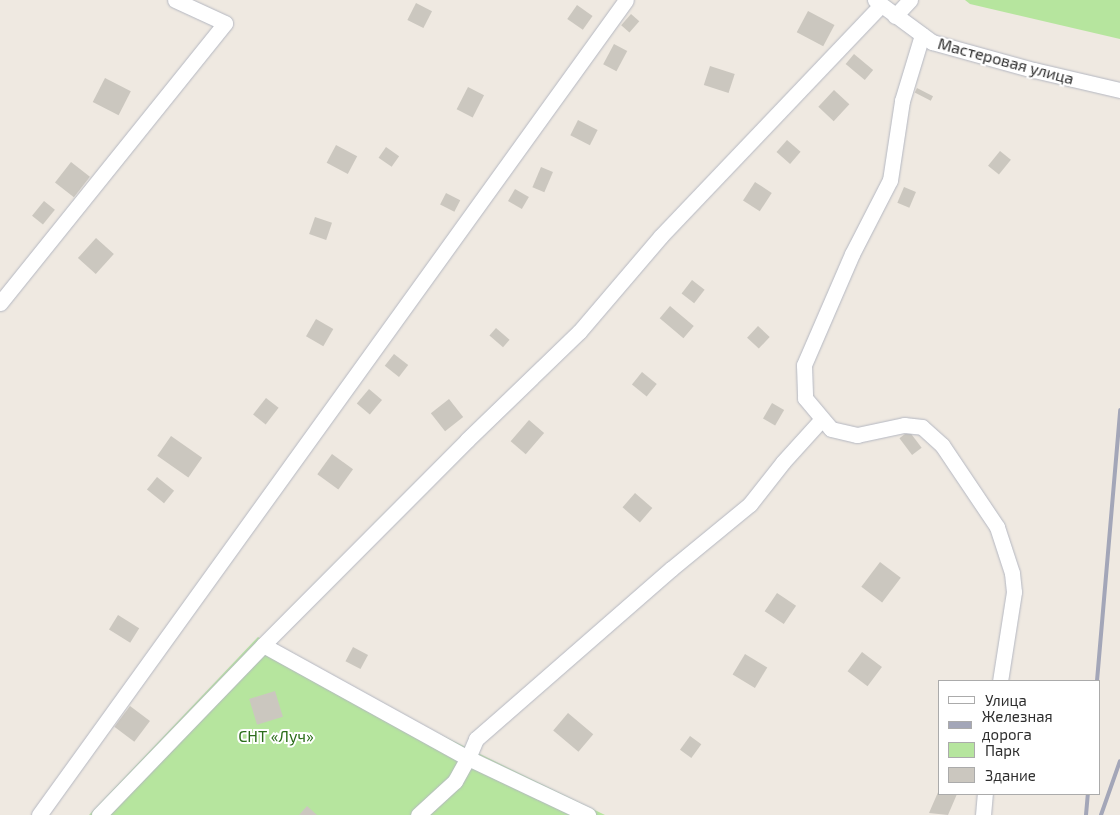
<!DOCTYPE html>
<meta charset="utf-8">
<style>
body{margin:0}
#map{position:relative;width:1120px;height:815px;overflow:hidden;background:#efe9e1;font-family:"Exo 2",sans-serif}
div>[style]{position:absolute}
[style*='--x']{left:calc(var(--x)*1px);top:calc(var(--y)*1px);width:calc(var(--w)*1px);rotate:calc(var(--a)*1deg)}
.green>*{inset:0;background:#b6e59e}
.building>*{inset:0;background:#cbc7bf;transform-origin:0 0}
.roads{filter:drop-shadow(0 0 1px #b4b7c1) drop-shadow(0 0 1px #b4b7c1)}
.minor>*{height:15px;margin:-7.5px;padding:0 7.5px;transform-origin:7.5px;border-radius:7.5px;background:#fff}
.rail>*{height:4px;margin:-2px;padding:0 2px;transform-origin:2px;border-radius:2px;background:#a3a6b8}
span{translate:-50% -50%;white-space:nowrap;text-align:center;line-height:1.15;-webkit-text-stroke:4px #fff;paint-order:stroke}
.street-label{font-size:16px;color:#2e2e2e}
.park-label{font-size:16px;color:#2c6e1b}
.legend{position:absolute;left:938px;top:680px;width:162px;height:115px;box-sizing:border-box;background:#fff;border:1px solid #ababab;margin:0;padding:6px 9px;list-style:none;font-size:15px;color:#2e2e2e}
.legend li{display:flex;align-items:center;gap:10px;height:25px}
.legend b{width:25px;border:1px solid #ababab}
</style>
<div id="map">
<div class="green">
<div style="clip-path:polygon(965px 0,1120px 0,1120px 39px,970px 4px)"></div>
<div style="clip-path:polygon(258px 637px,439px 734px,605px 815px,89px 815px)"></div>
</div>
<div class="building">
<div style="left:416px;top:3px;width:18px;height:19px;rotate:27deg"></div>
<div style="left:577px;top:5px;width:19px;height:17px;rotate:35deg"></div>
<div style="left:808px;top:11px;width:30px;height:24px;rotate:28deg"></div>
<div style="left:631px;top:14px;width:11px;height:15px;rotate:41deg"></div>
<div style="left:614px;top:44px;width:15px;height:23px;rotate:28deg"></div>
<div style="left:854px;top:54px;width:25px;height:13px;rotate:40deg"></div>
<div style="left:710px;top:66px;width:26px;height:20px;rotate:18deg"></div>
<div style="left:105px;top:78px;width:29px;height:27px;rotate:27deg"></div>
<div style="left:468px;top:87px;width:18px;height:25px;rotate:27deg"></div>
<div style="left:917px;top:88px;width:18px;height:5px;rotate:27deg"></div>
<div style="left:834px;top:90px;width:21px;height:23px;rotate:43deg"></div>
<div style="left:578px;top:120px;width:22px;height:17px;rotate:27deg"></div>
<div style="left:787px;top:140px;width:18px;height:16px;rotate:41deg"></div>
<div style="left:336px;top:145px;width:24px;height:20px;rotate:28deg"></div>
<div style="left:386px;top:147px;width:16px;height:13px;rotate:35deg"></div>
<div style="left:1000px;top:151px;width:14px;height:19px;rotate:39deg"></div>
<div style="left:71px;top:162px;width:24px;height:26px;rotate:38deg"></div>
<div style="left:541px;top:167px;width:13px;height:22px;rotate:23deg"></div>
<div style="left:755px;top:182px;width:20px;height:22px;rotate:33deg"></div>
<div style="left:904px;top:187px;width:13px;height:17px;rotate:23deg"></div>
<div style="left:515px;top:189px;width:16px;height:14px;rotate:30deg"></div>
<div style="left:446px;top:193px;width:16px;height:13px;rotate:27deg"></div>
<div style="left:44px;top:201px;width:14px;height:19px;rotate:39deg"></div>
<div style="left:315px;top:217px;width:18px;height:18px;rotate:19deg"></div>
<div style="left:96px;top:238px;width:24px;height:27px;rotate:42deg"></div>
<div style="left:692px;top:280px;width:16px;height:17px;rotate:38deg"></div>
<div style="left:670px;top:306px;width:31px;height:16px;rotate:40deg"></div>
<div style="left:316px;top:319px;width:20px;height:20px;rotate:30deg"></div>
<div style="left:758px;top:326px;width:16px;height:16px;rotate:43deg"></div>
<div style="left:496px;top:328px;width:18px;height:10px;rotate:41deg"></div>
<div style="left:394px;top:354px;width:18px;height:15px;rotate:38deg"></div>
<div style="left:642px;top:372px;width:19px;height:16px;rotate:39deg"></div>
<div style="left:369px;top:389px;width:17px;height:19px;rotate:40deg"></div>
<div style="left:266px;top:398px;width:16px;height:21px;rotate:38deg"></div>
<div style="left:449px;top:399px;width:23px;height:23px;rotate:52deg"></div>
<div style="left:772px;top:403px;width:14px;height:18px;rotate:30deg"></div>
<div style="left:529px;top:420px;width:20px;height:28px;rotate:41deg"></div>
<div style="left:909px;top:431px;width:21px;height:12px;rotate:53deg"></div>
<div style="left:171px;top:436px;width:38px;height:24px;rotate:35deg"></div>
<div style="left:332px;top:454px;width:26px;height:25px;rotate:36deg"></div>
<div style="left:157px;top:477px;width:22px;height:16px;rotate:39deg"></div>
<div style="left:635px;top:493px;width:23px;height:19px;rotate:41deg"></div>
<div style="left:880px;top:562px;width:26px;height:31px;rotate:37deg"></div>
<div style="left:777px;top:593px;width:23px;height:22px;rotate:34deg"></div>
<div style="left:118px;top:615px;width:25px;height:17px;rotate:32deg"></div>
<div style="left:353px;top:647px;width:17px;height:16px;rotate:28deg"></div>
<div style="left:862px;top:652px;width:25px;height:24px;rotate:37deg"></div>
<div style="left:745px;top:654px;width:26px;height:24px;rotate:31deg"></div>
<div style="left:275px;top:691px;width:27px;height:27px;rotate:73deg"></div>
<div style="left:130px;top:706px;width:25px;height:26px;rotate:37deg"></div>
<div style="left:568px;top:713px;width:33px;height:23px;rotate:40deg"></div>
<div style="left:690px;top:736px;width:14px;height:17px;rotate:36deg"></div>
<div style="clip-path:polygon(939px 790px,939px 794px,957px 794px,948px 815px,929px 813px)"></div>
<div style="clip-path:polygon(307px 806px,317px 815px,299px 815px)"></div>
</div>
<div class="roads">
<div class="minor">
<div style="--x:875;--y:0;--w:71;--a:36.4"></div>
<div style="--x:932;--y:42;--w:106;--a:15.4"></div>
<div style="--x:1034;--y:70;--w:88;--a:13.1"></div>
<div style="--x:895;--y:16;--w:22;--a:-47"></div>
<div style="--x:922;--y:35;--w:69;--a:106.9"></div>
<div style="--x:902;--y:101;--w:80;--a:98.6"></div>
<div style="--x:890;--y:180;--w:83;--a:117.2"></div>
<div style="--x:852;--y:254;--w:121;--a:113.4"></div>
<div style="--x:804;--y:365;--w:33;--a:88"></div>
<div style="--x:805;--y:398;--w:40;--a:50"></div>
<div style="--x:831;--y:429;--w:27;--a:13"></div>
<div style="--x:857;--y:435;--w:48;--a:-12"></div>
<div style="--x:904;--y:425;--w:18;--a:6"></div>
<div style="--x:922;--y:427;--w:27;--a:42"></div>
<div style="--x:942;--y:445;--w:99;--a:56.1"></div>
<div style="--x:997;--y:527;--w:48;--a:71.9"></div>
<div style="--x:1012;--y:573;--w:19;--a:84"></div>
<div style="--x:1014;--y:592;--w:90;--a:98.9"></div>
<div style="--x:0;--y:303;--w:359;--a:-51.2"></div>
<div style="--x:225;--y:23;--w:55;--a:-155.3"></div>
<div style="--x:263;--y:645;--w:234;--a:28.9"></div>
<div style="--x:468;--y:758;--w:21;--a:-67"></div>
<div style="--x:476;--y:739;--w:259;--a:-41.1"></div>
<div style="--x:671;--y:569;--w:102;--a:-39.4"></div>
<div style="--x:750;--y:504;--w:53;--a:-51.8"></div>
<div style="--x:783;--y:462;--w:58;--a:-47.8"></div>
<div style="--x:39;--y:815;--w:1004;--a:-54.24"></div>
<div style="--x:99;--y:815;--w:236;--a:-46"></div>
<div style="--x:263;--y:645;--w:289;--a:-45.1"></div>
<div style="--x:467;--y:440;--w:156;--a:-44"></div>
<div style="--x:579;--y:332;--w:126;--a:-49.5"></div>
<div style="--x:661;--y:236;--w:319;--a:-46.4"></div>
<div style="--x:418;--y:815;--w:50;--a:-42.6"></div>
<div style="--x:455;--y:781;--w:26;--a:-61"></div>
<div style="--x:468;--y:758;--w:133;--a:25.4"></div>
<div style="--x:983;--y:815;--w:21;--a:-85"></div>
</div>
</div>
<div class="rail">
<div style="--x:1097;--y:681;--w:272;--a:-85.1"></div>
<div style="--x:1086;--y:815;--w:21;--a:-85"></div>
<div style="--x:1101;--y:815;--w:57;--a:-70.6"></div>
</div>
<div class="street-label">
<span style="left:1006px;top:61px;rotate:15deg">Мастеровая улица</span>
</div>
<div class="park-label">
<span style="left:276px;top:736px">СНТ «Луч»</span>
</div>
<ul class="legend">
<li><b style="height:6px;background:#fff"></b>Улица</li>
<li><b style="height:6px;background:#a3a6b8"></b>Железная дорога</li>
<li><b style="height:14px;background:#b6e59e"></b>Парк</li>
<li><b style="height:14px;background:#cbc7bf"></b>Здание</li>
</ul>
</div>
